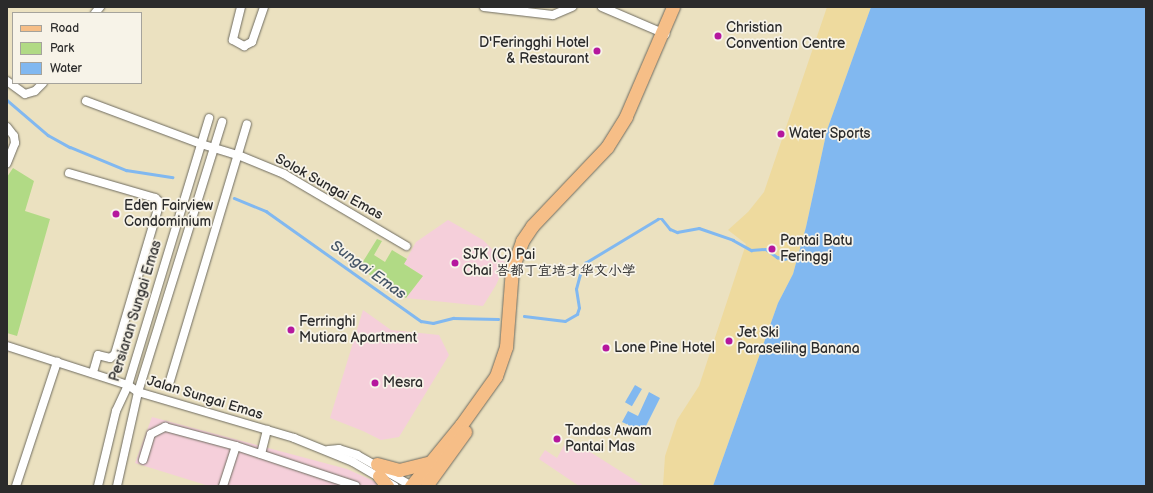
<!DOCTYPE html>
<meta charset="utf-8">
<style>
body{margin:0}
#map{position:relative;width:1153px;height:493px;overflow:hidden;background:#ebe1c0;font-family:"Balsamiq Sans","LXGW WenKai TC",sans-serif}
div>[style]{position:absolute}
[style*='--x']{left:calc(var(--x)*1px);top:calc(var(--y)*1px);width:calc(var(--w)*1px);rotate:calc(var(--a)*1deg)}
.built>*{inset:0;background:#f5cfda}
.green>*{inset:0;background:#b1da85}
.sand>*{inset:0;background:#eeda9e}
.water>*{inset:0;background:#81b8f0;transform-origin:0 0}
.stream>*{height:2.5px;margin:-1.25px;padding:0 1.25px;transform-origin:1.25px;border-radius:1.25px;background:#81b8f0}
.roads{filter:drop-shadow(0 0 1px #6e6b5f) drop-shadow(0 0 1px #6e6b5f)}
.street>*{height:8px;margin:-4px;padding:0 4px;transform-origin:4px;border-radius:4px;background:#fff}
.primary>*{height:13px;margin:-6.5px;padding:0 6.5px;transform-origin:6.5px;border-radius:6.5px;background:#f6be87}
.dots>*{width:11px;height:11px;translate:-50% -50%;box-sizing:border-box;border:2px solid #f7f3e8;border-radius:50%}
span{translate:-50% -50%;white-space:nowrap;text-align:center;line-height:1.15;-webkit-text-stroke:3.5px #f7f3e8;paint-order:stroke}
.poi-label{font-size:14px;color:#2b2b2b}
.left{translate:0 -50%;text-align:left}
.right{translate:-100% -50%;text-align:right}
.street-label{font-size:14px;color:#2b2b2b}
.water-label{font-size:15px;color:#455566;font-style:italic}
.frame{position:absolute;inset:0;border:8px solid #2b2b2b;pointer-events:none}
.legend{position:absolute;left:12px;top:12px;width:130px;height:72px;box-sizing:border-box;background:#f7f3e8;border:1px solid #a5a39c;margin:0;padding:5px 7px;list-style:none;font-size:12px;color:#2b2b2b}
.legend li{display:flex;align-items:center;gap:8px;height:20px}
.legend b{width:20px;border:1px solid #a5a39c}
</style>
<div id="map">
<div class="built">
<div style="clip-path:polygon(448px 220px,483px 240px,506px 263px,496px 285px,483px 306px,406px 298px,423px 276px,404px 264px,416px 242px)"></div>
<div style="clip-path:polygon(363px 310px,391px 330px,439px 335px,449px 355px,399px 437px,381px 440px,363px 431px,330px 418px)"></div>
<div style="clip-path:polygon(152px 417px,347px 469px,376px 482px,377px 486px,209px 486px,135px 463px)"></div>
<div style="clip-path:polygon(568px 438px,644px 486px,579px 486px,539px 459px,545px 450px,557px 458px)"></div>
</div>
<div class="green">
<div style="clip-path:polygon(13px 168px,34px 181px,25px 211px,50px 219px,17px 336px,7px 333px,7px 177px)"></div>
<div style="clip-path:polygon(377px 239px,382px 241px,374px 255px,385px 262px,392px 250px,407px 259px,404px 264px,423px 276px,406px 298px,359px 268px)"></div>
</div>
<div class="sand">
<div style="clip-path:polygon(827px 7px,871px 7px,827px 130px,806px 227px,793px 274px,778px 303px,713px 486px,663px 486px,665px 456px,677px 420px,699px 386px,746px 244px,728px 230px,748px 212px,764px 192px)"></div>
</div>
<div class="water">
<div style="clip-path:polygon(871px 7px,1146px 7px,1146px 486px,713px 486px,778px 303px,793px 274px,806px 227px,827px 130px)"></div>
<div style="left:635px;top:385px;width:8px;height:20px;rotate:30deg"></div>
<div style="clip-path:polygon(649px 392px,660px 398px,643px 432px,622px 422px,628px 411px,638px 416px)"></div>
</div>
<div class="stream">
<div style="--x:7;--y:100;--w:54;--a:40.5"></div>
<div style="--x:48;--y:135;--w:25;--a:29"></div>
<div style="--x:70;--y:147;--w:61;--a:22.3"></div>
<div style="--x:126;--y:170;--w:47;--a:8.7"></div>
<div style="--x:234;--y:198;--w:35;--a:22"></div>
<div style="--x:266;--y:211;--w:190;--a:35.4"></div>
<div style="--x:421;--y:321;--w:12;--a:9"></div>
<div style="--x:433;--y:323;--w:21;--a:-14"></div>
<div style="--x:453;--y:318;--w:45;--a:1.3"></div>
<div style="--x:524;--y:316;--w:41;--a:7"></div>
<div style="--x:565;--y:321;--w:14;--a:-30"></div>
<div style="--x:577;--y:314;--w:6;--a:-72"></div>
<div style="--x:579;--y:308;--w:19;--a:-99"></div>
<div style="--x:576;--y:289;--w:16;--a:-75"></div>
<div style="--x:580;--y:274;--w:12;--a:-66"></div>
<div style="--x:585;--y:263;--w:85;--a:-31.1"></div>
<div style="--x:658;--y:219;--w:4;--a:0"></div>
<div style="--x:662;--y:219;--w:13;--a:51"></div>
<div style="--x:670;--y:229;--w:8;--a:23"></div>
<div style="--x:677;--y:232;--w:22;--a:-10"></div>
<div style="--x:699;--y:228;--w:36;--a:19"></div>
<div style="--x:733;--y:240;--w:21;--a:29"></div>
<div style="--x:751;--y:250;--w:15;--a:-4"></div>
<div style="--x:766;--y:249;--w:14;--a:36"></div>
<div style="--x:777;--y:257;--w:7;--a:16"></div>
<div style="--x:784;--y:259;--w:16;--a:-15"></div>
</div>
<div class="roads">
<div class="street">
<div style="--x:241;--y:7;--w:34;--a:104"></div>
<div style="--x:233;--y:40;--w:13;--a:29"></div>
<div style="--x:244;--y:46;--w:9;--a:-27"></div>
<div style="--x:252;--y:42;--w:37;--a:-71"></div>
<div style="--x:484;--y:7;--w:69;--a:6.6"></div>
<div style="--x:553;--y:15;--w:21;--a:-23"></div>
<div style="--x:602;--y:7;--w:69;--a:23.2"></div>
<div style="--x:95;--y:13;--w:8;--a:-50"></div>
<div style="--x:7;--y:81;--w:22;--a:36"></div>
<div style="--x:25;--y:94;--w:10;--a:-17"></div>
<div style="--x:35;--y:91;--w:11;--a:-45"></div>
<div style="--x:86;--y:101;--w:123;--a:20.5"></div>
<div style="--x:201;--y:144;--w:39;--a:17"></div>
<div style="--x:238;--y:155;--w:50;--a:22.4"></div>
<div style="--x:284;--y:174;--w:142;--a:30.5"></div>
<div style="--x:7;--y:127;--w:11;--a:52"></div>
<div style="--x:14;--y:136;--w:7;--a:82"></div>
<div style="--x:15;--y:143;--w:22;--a:112"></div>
<div style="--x:69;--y:173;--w:90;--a:16.2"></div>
<div style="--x:155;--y:198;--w:6;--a:39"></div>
<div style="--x:160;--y:202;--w:159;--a:106.5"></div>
<div style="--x:115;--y:354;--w:6;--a:141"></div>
<div style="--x:110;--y:358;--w:12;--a:-166"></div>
<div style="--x:98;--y:355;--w:19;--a:106"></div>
<div style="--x:7;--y:346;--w:127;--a:17.9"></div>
<div style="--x:128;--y:385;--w:12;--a:35"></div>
<div style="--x:138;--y:392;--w:163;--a:16.4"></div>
<div style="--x:294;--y:438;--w:64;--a:22.1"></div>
<div style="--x:353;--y:462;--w:48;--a:30.3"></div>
<div style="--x:169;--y:384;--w:271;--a:-73.3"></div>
<div style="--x:328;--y:450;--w:11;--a:-5"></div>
<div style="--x:339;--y:449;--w:19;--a:18"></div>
<div style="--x:357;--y:455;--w:63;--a:29.4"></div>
<div style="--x:261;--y:454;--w:25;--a:-76"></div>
<div style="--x:143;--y:460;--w:27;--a:-73"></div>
<div style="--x:151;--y:434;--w:16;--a:-27"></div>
<div style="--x:165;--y:427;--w:73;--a:15"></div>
<div style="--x:236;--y:446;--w:126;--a:18.4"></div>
<div style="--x:16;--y:486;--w:131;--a:-71.7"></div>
<div style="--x:98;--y:486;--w:77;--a:-76.5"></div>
<div style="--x:116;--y:411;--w:29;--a:-65"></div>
<div style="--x:128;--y:385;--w:279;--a:-73.1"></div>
<div style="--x:117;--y:486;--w:96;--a:-77.4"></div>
<div style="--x:138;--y:392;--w:283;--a:-72.7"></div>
<div style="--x:223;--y:486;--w:42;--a:-72"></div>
</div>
<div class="primary">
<div style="--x:377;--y:464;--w:23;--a:15"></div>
<div style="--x:399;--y:470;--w:32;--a:-14"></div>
<div style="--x:379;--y:476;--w:13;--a:51"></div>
<div style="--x:411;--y:486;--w:79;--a:-50.7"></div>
<div style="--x:461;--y:425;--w:60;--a:-54.5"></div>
<div style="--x:496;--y:376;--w:31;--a:-71"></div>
<div style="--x:506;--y:347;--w:78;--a:-85.6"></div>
<div style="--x:512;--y:269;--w:30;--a:-70"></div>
<div style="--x:522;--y:241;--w:18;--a:-56"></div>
<div style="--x:532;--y:226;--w:109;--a:-46.5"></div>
<div style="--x:607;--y:147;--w:36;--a:-58"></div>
<div style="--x:626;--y:116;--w:119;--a:-66.7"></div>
<div style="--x:426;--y:486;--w:67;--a:-54.2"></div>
</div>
</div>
<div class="dots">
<div style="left:718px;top:36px;background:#b5179e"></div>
<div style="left:597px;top:51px;background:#b5179e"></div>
<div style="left:781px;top:134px;background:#b5179e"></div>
<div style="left:116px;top:214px;background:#b5179e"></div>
<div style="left:772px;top:249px;background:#b5179e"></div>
<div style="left:455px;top:263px;background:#b5179e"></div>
<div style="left:291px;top:330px;background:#b5179e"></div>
<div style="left:729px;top:341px;background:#b5179e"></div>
<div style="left:606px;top:348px;background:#b5179e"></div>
<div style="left:375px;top:383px;background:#b5179e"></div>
<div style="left:557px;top:439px;background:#b5179e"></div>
</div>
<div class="poi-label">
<span class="left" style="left:726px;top:36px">Christian<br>Convention Centre</span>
<span class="right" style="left:589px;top:51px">D'Feringghi Hotel<br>&amp; Restaurant</span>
<span class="left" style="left:789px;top:134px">Water Sports</span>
<span class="left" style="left:124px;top:214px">Eden Fairview<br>Condominium</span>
<span class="left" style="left:780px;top:249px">Pantai Batu<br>Feringgi</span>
<span class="left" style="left:463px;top:263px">SJK (C) Pai<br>Chai 峇都丁宜培才华文小学</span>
<span class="left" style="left:299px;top:330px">Ferringhi<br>Mutiara Apartment</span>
<span class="left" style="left:737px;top:341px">Jet Ski<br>Paraseiling Banana</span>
<span class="left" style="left:614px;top:348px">Lone Pine Hotel</span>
<span class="left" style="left:383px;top:383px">Mesra</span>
<span class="left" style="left:565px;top:439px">Tandas Awam<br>Pantai Mas</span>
</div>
<div class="street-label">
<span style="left:329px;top:187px;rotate:29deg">Solok Sungai Emas</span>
<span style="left:136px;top:311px;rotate:-73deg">Persiaran Sungai Emas</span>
<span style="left:205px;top:398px;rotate:17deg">Jalan Sungai Emas</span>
</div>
<div class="water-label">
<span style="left:368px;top:270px;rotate:36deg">Sungai Emas</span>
</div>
<div class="frame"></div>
<ul class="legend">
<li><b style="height:5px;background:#f6be87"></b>Road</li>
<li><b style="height:11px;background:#b1da85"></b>Park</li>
<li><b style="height:11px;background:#81b8f0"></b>Water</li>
</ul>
</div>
